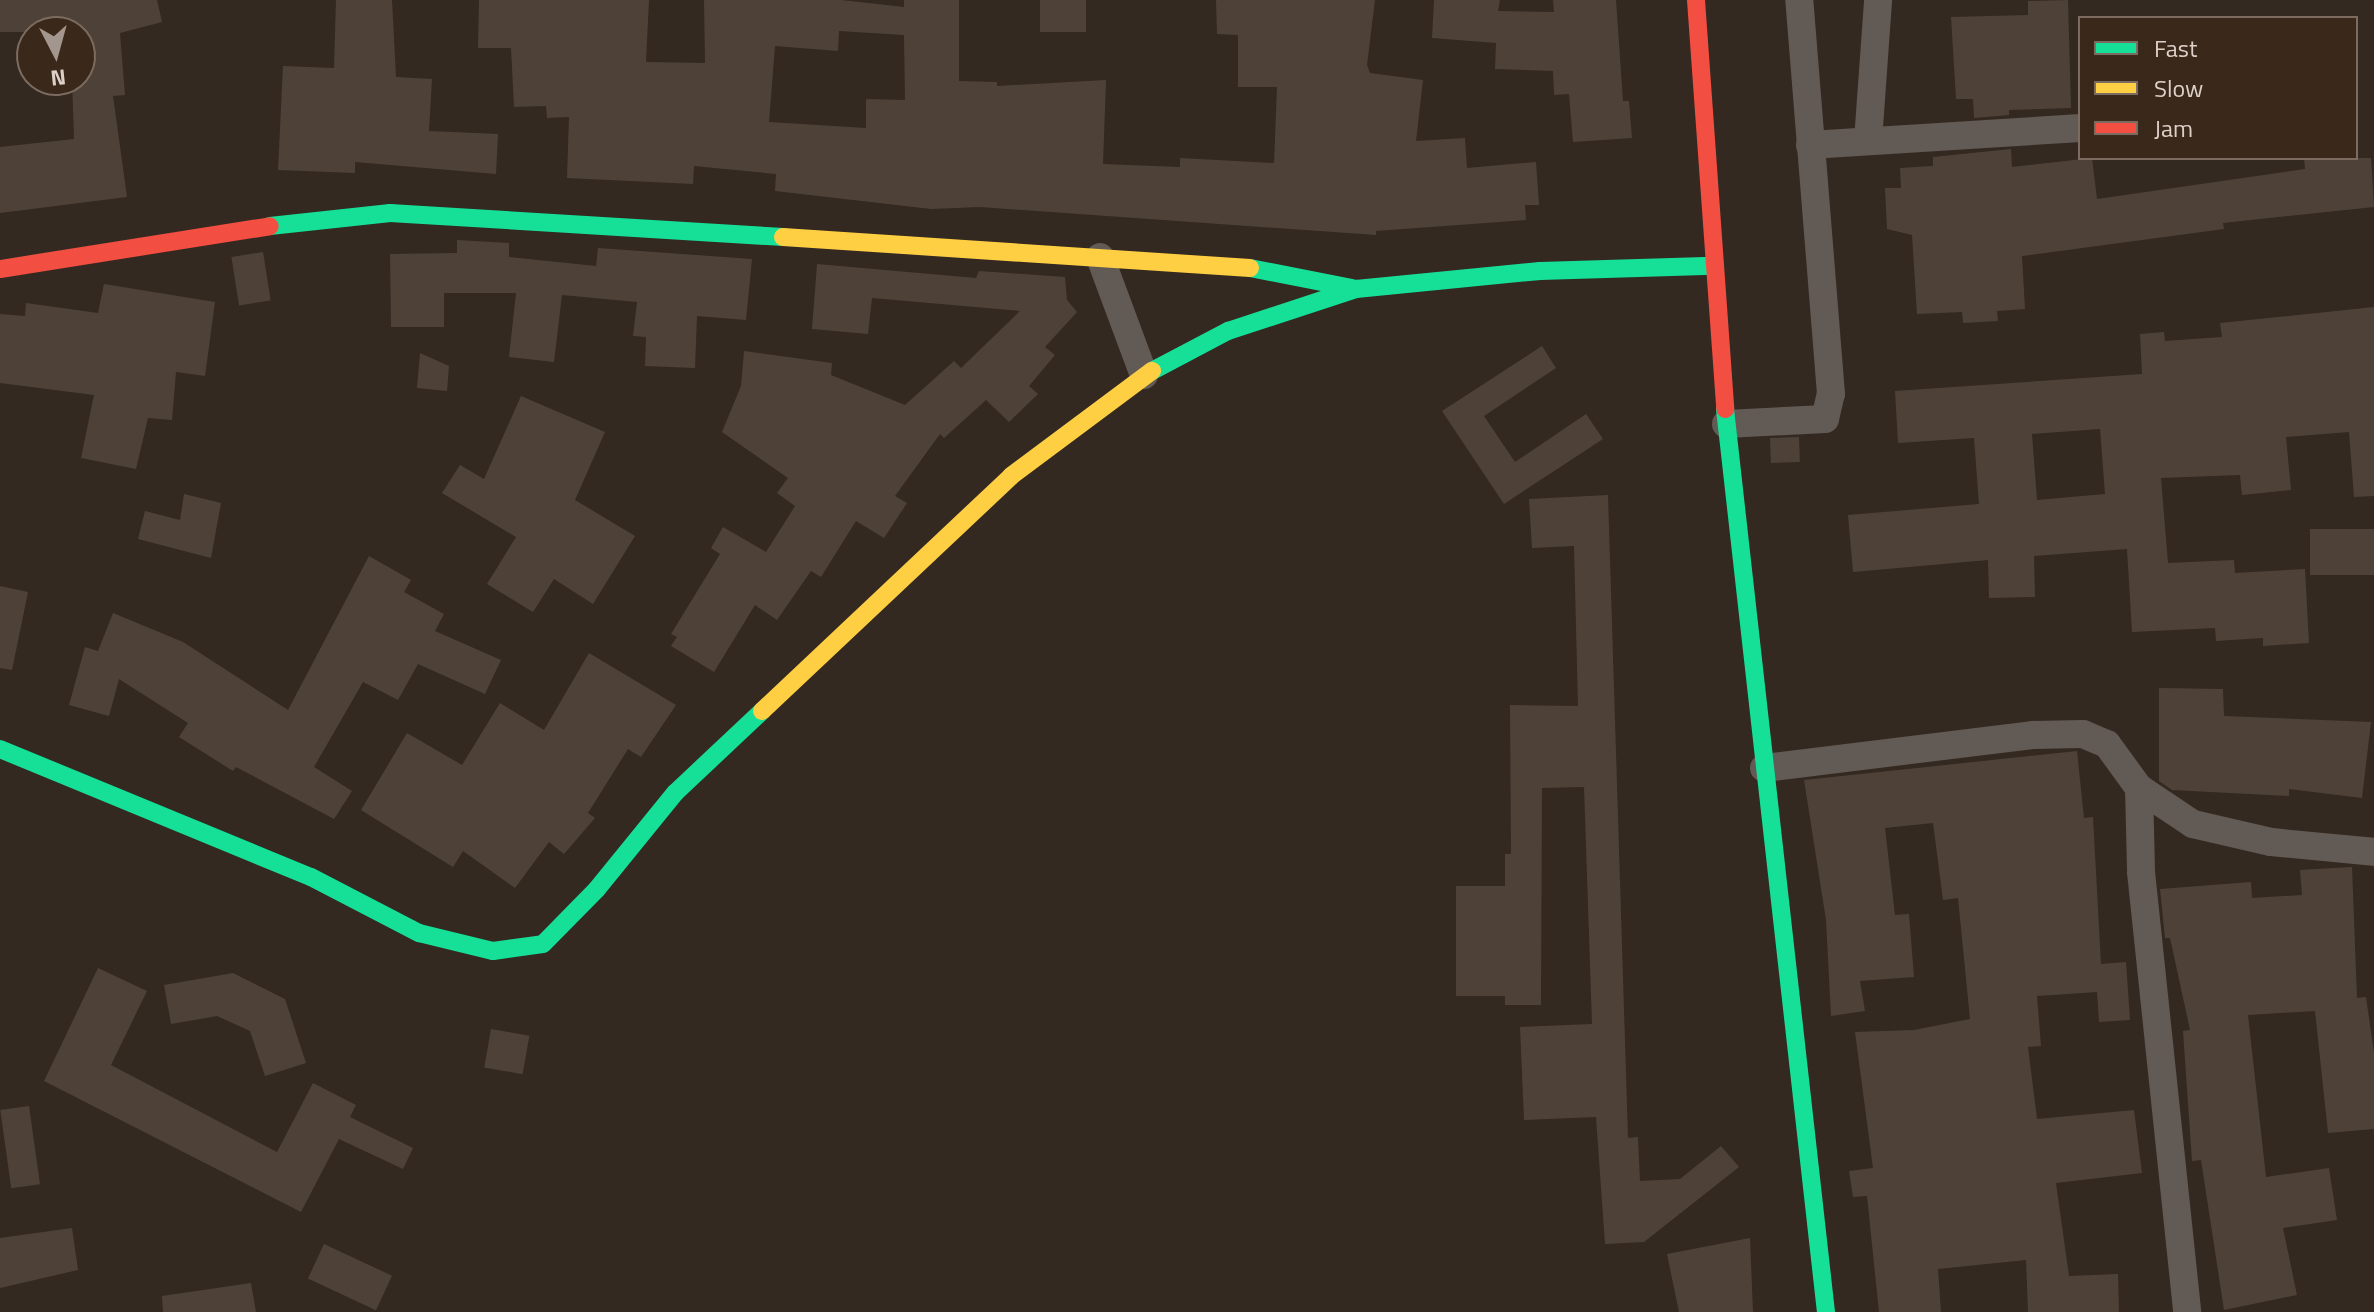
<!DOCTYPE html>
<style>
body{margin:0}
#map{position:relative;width:2374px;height:1312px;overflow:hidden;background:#332921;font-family:"Titillium Web",sans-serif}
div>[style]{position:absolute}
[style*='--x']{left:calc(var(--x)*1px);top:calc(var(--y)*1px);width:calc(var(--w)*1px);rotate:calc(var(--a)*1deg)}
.building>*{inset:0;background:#4e4238;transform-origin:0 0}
.street>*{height:28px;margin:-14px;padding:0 14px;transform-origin:14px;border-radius:14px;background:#625a55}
.fast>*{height:18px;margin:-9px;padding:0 9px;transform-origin:9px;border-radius:9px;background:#16e098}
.slow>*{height:18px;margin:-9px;padding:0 9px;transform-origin:9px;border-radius:9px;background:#ffcf43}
.jam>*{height:18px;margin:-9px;padding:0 9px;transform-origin:9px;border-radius:9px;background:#f24e42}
span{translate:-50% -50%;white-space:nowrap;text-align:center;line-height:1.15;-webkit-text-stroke:7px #3a281a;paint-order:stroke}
.legend{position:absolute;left:2078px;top:16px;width:280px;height:144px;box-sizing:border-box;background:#3a281a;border:2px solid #7b6b60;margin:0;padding:10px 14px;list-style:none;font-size:24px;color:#ddd0c8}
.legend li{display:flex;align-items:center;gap:16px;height:40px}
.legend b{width:40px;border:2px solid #7b6b60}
.north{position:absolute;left:16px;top:16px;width:80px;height:80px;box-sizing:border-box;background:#3a281a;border:2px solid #7b6b60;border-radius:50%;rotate:174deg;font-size:22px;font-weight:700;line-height:32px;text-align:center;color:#ddd0c8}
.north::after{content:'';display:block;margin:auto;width:28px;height:36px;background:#a2968e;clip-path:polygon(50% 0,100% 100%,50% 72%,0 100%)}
</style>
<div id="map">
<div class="building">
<div style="clip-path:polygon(0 0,157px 0,162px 22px,120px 33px,125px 95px,113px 96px,127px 197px,0 213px,0 147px,74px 139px,72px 80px,80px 80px,80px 32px,0 32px)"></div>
<div style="clip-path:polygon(336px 0,392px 0,396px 77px,432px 79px,429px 131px,498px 134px,496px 174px,355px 162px,355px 173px,278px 170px,283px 66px,334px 68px)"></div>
<div style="clip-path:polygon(evenodd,479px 0,649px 0,646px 62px,705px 63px,704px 0,841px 0,904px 7px,904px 0,959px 0,959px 81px,997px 82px,997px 86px,1106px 80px,1103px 164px,1180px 167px,1180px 158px,1274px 163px,1277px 87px,1238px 87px,1238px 35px,1217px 34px,1216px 0,1375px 0,1367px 65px,1370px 73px,1423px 80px,1416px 141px,1465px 138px,1467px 168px,1536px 162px,1539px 205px,1525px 205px,1526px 220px,1376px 231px,1376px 235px,980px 207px,931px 209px,775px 191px,776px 174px,694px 166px,693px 184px,567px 178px,569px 117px,547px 118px,546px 106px,514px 107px,511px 48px,478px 48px,479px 0,839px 31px,904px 35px,905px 100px,866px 99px,866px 128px,769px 122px,775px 46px,838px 51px,839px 31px)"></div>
<div style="left:1040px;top:0;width:46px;height:32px"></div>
<div style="clip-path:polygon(1434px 0,1500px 0,1498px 11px,1554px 12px,1553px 0,1616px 0,1623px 101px,1629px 101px,1632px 138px,1573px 142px,1569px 94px,1554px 95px,1553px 71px,1495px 69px,1496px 43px,1432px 38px)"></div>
<div style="clip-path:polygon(2068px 0,2071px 108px,2009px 110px,2009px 115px,1974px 118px,1973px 99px,1956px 99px,1951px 17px,2028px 15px,2028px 1px)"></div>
<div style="clip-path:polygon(2011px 149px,2012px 167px,2092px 158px,2097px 199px,2305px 169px,2304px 158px,2371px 158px,2374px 207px,2223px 223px,2224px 229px,2022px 256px,2025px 309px,1997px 311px,1998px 321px,1963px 323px,1962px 312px,1917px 314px,1912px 235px,1887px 229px,1885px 188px,1901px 188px,1900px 168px,1933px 166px,1933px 157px)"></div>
<div style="clip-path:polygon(457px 240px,509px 243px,509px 257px,596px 266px,598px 248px,752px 259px,746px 320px,697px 316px,695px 368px,645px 366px,646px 337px,633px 336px,637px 302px,562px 295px,554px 362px,509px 357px,516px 293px,444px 293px,444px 327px,391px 327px,390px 254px,457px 253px)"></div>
<div style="left:263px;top:252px;width:49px;height:32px;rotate:81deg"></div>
<div style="clip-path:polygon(817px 264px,976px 278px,979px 271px,1065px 277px,1067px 300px,1077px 312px,1045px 347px,1055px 355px,1029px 386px,1038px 394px,1009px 422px,986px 400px,944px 438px,940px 434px,895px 496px,907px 503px,884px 538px,856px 521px,821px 577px,811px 571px,777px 620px,755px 605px,714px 672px,671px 646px,677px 637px,671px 634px,720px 554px,711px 548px,723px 527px,766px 552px,795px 506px,777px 493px,788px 478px,722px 432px,741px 386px,744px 351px,832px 363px,831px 375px,905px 405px,954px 361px,961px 368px,1020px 311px,872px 298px,868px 334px,812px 329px)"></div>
<div style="clip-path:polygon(104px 284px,215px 302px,205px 376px,176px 372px,172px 420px,148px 418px,136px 469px,81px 458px,94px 395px,0 383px,0 314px,25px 316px,26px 303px,98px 313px)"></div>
<div style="clip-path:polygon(evenodd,2374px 307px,2374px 496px,2354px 497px,2349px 432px,2286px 437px,2291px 490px,2242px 495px,2240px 475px,2161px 478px,2168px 563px,2234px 560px,2235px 573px,2305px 569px,2309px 643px,2263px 646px,2263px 638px,2216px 641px,2215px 628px,2132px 632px,2127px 549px,2034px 556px,2035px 597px,1989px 598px,1988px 560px,1853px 572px,1848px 515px,1979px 504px,1974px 438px,1898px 443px,1895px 391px,2142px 374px,2140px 334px,2164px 332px,2165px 341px,2222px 337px,2220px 323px,2374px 307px,2100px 429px,2105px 494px,2037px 500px,2032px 434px,2100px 429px)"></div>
<div style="clip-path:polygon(1542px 346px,1556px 368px,1484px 416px,1515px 462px,1586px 414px,1603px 439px,1504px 504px,1442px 411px)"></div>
<div style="clip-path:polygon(420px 353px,449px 366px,447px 391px,417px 388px)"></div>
<div style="clip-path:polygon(521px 396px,605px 432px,575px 500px,635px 536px,593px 604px,554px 579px,533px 612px,487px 584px,516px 537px,442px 493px,460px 465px,484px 479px)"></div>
<div style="left:1799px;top:437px;width:25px;height:29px;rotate:88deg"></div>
<div style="clip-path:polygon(184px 494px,221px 503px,211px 558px,138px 539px,145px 511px,180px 520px)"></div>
<div style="clip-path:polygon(1608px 495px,1628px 1138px,1638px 1137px,1640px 1181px,1680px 1179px,1721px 1146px,1739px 1167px,1644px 1242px,1605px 1244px,1596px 1117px,1524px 1120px,1520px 1027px,1592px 1024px,1584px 787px,1542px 788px,1541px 1005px,1505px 1005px,1505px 996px,1456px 996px,1456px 886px,1505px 886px,1505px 854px,1511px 854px,1510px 705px,1578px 706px,1574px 546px,1532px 548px,1529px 499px)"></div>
<div style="left:2374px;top:529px;width:46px;height:64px;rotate:90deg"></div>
<div style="clip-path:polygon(369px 556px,411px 580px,404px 592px,444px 614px,435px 631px,501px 660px,485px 694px,418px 664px,398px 700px,363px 682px,314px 767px,352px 791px,334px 819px,236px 767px,233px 771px,179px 737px,188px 723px,119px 679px,109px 716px,69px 705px,85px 647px,98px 651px,113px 613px,183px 642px,288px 710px)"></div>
<div style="clip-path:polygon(0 586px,28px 592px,12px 670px,0 668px)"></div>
<div style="clip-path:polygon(589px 653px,676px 705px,641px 757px,628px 749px,588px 813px,595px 818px,564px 854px,549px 842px,515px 888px,463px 851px,453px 867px,361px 810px,407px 733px,462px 765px,500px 703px,544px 730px)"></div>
<div style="clip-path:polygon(2159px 688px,2223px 689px,2224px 716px,2371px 722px,2362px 798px,2289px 789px,2289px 796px,2172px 790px,2159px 781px)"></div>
<div style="clip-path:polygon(2077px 751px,2084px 818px,2093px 817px,2101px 964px,2126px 962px,2130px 1020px,2099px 1022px,2097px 992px,2037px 996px,2041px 1046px,2028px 1047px,2037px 1119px,2134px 1110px,2142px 1173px,2056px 1183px,2069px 1276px,2118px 1274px,2119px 1312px,2028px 1312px,2026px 1260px,1938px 1269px,1941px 1312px,1879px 1312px,1867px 1196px,1853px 1197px,1849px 1171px,1873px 1168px,1855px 1032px,1914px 1030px,1970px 1019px,1958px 898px,1943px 900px,1933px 823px,1885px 828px,1895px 915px,1909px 914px,1914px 977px,1860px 981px,1865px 1011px,1831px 1016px,1826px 920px,1804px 780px)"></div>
<div style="clip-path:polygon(2352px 867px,2357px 998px,2366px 997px,2374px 1053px,2374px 1129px,2328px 1133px,2315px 1011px,2248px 1015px,2266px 1177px,2329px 1168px,2337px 1220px,2283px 1228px,2297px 1295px,2224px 1310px,2201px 1160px,2192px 1161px,2183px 1031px,2190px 1030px,2170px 938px,2165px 938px,2160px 889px,2251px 882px,2252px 898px,2302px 895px,2300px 870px)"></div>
<div style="clip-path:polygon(98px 968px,147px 991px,111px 1065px,277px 1152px,313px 1083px,356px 1105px,350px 1117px,413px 1148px,403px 1169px,339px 1139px,301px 1212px,44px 1081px)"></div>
<div style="clip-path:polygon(233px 973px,285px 999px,306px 1063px,265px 1076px,250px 1031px,217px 1016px,171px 1024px,164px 985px)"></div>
<div style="left:491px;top:1029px;width:39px;height:39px;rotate:10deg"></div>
<div style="left:29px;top:1106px;width:79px;height:29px;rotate:82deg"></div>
<div style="clip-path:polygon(72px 1228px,78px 1270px,0 1288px,0 1238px)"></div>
<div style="clip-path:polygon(1750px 1238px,1753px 1312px,1679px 1312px,1667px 1254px)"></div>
<div style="left:324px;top:1244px;width:75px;height:38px;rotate:25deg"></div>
<div style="clip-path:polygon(251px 1283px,256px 1312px,163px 1312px,162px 1296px)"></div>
</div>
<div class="street">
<div style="--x:1868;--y:141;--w:141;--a:-85.9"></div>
<div style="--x:1810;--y:145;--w:271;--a:-3.6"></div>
<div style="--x:1100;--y:257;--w:126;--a:69.6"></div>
<div style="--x:1726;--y:424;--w:99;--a:-2.9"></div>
<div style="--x:1825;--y:419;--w:26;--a:-77"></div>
<div style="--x:1831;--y:394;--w:395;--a:-94.6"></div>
<div style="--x:1764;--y:768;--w:272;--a:-7"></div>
<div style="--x:2034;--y:735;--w:49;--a:-1.2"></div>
<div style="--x:2083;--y:734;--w:26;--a:23"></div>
<div style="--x:2107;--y:744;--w:54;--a:54"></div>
<div style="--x:2139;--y:788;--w:65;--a:33.7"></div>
<div style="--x:2193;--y:824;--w:80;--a:13"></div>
<div style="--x:2271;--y:842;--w:103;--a:5.5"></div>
<div style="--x:2139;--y:788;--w:84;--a:88.6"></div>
<div style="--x:2141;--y:872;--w:442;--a:84"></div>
</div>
<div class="fast">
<div style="--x:270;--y:226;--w:121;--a:-6.2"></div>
<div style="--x:390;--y:213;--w:394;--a:3.5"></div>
<div style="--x:1250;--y:268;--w:104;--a:11.1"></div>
<div style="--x:1152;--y:371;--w:86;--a:-27.8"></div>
<div style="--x:1228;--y:331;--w:135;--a:-18.2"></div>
<div style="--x:1356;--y:289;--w:185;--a:-5.6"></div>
<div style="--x:1540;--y:271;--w:173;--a:-1.7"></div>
<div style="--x:1725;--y:409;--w:909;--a:83.62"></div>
<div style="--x:0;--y:749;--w:336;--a:22.4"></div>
<div style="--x:311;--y:877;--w:122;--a:27.4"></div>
<div style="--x:419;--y:933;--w:76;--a:13.7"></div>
<div style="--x:493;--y:951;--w:50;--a:-8"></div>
<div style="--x:543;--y:944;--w:77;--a:-45.5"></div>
<div style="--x:597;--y:889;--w:124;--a:-50.9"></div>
<div style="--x:675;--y:793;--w:120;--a:-43.3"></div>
</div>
<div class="slow">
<div style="--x:783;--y:237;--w:468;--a:3.8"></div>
<div style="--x:762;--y:711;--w:342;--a:-43.3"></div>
<div style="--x:1011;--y:476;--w:176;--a:-36.7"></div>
</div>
<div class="jam">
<div style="--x:1696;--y:0;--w:410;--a:85.9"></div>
<div style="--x:0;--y:269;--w:273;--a:-9"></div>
</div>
<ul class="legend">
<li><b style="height:10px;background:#16e098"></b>Fast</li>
<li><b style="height:10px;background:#ffcf43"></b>Slow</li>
<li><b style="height:10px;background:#f24e42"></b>Jam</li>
</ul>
<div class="north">N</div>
</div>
